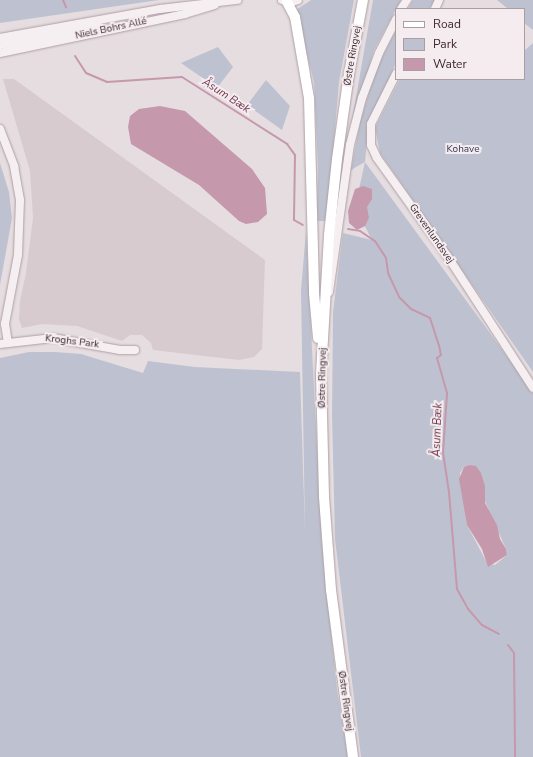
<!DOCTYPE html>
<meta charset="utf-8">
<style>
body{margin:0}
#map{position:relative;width:533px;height:757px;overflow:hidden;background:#e6dde0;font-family:"Nunito Sans",sans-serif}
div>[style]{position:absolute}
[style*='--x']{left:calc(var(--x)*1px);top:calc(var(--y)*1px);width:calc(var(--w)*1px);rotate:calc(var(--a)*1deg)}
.built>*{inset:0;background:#d8cbcf}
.green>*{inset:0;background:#bec2d0}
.water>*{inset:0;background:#c698ac}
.stream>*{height:2px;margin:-1px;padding:0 1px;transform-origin:1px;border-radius:1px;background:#c698ac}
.roads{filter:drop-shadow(0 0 1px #ad9fa3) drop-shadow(0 0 1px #ad9fa3)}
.minor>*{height:8px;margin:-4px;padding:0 4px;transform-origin:4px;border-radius:4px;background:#f5eff1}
.major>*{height:10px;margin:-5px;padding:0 5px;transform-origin:5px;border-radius:5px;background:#fff}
span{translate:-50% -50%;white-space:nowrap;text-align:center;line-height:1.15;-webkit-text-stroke:4px #f4ecef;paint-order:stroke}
.street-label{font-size:10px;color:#3d272e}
.park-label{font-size:10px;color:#343958}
.water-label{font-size:11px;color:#70314a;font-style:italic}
.legend{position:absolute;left:395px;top:8px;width:130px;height:72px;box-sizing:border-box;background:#f4ecef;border:1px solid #ab9da2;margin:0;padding:5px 7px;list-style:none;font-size:12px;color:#3d272e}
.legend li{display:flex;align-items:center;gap:8px;height:20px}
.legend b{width:20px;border:1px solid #ab9da2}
</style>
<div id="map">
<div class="built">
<div style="clip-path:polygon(3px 79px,14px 79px,265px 260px,262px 349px,254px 357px,239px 360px,153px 350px,151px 343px,142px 335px,130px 335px,122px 341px,77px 326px,42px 324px,22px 328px,19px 319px,20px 301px,26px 273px,33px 218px,30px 171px)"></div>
</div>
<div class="green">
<div style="clip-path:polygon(0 0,159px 0,0 23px)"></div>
<div style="clip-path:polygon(311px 0,354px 0,339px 82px,327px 221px,317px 221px,318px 166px,314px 82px,296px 10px)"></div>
<div style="clip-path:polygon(373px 0,401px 0,374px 50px,349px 137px)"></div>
<div style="clip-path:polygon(413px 0,435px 0,429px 9px,408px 9px)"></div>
<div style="clip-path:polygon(497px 0,533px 0,533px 30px,524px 23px,524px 9px,508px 9px)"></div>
<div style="clip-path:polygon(evenodd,396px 30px,396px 63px,369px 121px,365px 162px,533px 392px,533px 757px,361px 757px,335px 539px,332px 415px,333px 312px,343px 233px,372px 240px,355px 207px,365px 162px,351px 170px,361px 118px,378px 65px,396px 30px,469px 465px,506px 549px,507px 555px,495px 565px,487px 563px,467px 525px,460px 473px,464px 467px,469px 465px)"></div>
<div style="clip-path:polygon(533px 43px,533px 372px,380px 153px,375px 128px,400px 79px,524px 79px,524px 51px)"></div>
<div style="clip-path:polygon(218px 47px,233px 67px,217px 88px,181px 63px)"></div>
<div style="clip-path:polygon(266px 80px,290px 106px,282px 130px,247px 105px)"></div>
<div style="clip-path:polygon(0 163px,9px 192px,12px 218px,0 285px)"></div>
<div style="clip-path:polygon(306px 231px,322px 545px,337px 690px,348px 757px,0 757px,0 358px,29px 352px,55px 352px,81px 354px,143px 373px,148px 361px,195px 367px,300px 372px,305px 531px,301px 291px)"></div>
</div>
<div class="water">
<div style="clip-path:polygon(160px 106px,185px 111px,252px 169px,265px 188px,267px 214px,258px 222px,246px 224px,239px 221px,199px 185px,131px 144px,128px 127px,130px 116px,139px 109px)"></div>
<div style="clip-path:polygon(363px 186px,372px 189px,372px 199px,367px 207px,369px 218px,365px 226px,357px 230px,349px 223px,348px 211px,355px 189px)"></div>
<div style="clip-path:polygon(469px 465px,476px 466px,481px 473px,485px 486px,485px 503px,497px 525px,500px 539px,506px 549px,507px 555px,488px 567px,482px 549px,467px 525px,459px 479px,464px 467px)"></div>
</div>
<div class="stream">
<div style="--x:63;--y:0;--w:8;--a:67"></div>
<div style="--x:75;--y:56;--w:20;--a:57"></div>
<div style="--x:86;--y:73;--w:23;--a:23"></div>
<div style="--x:107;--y:82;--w:75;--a:-3.8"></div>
<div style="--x:182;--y:77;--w:125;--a:32.5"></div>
<div style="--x:287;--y:144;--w:14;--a:54"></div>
<div style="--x:295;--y:155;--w:65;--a:90.9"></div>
<div style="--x:294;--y:220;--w:10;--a:29"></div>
<div style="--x:348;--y:229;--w:12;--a:9"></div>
<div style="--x:360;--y:231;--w:18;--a:34"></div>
<div style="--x:375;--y:241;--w:20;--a:57"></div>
<div style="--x:386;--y:258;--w:15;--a:82"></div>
<div style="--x:388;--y:273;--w:26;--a:65"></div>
<div style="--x:399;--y:297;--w:17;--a:45"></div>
<div style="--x:411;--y:309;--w:21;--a:25"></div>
<div style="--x:430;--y:318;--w:28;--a:72"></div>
<div style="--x:439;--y:345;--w:10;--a:79"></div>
<div style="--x:441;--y:355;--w:5;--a:143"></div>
<div style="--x:437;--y:358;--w:37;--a:74"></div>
<div style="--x:447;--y:394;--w:58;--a:93.9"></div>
<div style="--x:443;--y:452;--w:40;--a:81.5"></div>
<div style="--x:449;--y:492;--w:97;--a:85.3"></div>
<div style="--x:457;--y:589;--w:23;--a:61"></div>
<div style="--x:468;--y:609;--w:21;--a:49"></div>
<div style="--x:482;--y:625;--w:19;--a:28"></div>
<div style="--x:508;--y:645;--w:10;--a:53"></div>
<div style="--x:514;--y:653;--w:104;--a:89.4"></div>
</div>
<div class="roads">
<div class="minor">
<div style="--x:282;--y:0;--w:10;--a:11"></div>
<div style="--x:292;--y:2;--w:6;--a:-18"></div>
<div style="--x:401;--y:9;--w:11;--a:-56"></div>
<div style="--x:435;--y:9;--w:10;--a:-66"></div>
<div style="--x:0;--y:38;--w:163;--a:-10.3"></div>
<div style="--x:160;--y:9;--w:78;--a:-6.7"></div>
<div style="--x:0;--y:45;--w:100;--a:-11"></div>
<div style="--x:0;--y:53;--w:189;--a:-11.9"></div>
<div style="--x:185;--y:14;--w:31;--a:-17"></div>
<div style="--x:396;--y:74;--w:56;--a:116.6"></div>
<div style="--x:371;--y:124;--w:21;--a:90"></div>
<div style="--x:371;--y:145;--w:14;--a:65"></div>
<div style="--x:377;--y:158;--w:122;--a:54.4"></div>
<div style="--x:448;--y:257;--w:156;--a:57"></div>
<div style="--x:0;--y:129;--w:40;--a:69"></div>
<div style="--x:14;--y:166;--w:35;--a:80"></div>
<div style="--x:20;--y:200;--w:55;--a:92.1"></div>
<div style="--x:18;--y:255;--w:70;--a:100.7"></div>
<div style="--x:5;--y:324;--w:18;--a:81"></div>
<div style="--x:329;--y:292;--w:148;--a:-81.9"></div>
<div style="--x:350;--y:145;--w:49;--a:-75.7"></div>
<div style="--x:362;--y:98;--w:48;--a:-69.3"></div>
<div style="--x:379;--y:53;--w:38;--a:-63"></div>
<div style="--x:0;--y:344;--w:53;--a:-6.5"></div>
<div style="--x:53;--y:338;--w:68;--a:10.2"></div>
<div style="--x:120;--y:350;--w:15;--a:0"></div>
</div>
<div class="major">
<div style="--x:287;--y:2;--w:17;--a:62"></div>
<div style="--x:295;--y:17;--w:82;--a:80.2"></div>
<div style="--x:309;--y:98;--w:195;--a:88.5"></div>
<div style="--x:314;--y:293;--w:45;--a:84.9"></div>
<div style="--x:353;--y:757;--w:168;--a:-97.5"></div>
<div style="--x:331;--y:590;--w:94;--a:-94.3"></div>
<div style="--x:324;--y:496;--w:122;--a:-91.4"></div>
<div style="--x:321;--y:374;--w:139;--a:-86.7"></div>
<div style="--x:329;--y:235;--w:76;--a:-84"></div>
<div style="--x:337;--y:159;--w:86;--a:-82"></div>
<div style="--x:349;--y:74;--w:75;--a:-79.3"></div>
</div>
</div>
<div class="street-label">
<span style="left:111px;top:29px;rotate:-12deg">Niels Bohrs Allé</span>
<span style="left:353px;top:56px;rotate:-80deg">Østre Ringvej</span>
<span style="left:431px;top:234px;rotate:55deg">Grevenlundsvej</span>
<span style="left:72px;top:342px;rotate:7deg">Kroghs Park</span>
<span style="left:323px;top:378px;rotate:-89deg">Østre Ringvej</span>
<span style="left:345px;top:701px;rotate:82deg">Østre Ringvej</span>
</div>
<div class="park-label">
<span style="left:463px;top:150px">Kohave</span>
</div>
<div class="water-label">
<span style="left:226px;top:96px;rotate:33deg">Åsum Bæk</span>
<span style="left:438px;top:430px;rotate:-88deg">Åsum Bæk</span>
</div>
<ul class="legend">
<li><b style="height:5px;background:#fff"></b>Road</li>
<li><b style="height:11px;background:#bec2d0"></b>Park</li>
<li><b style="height:11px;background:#c698ac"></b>Water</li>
</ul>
</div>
